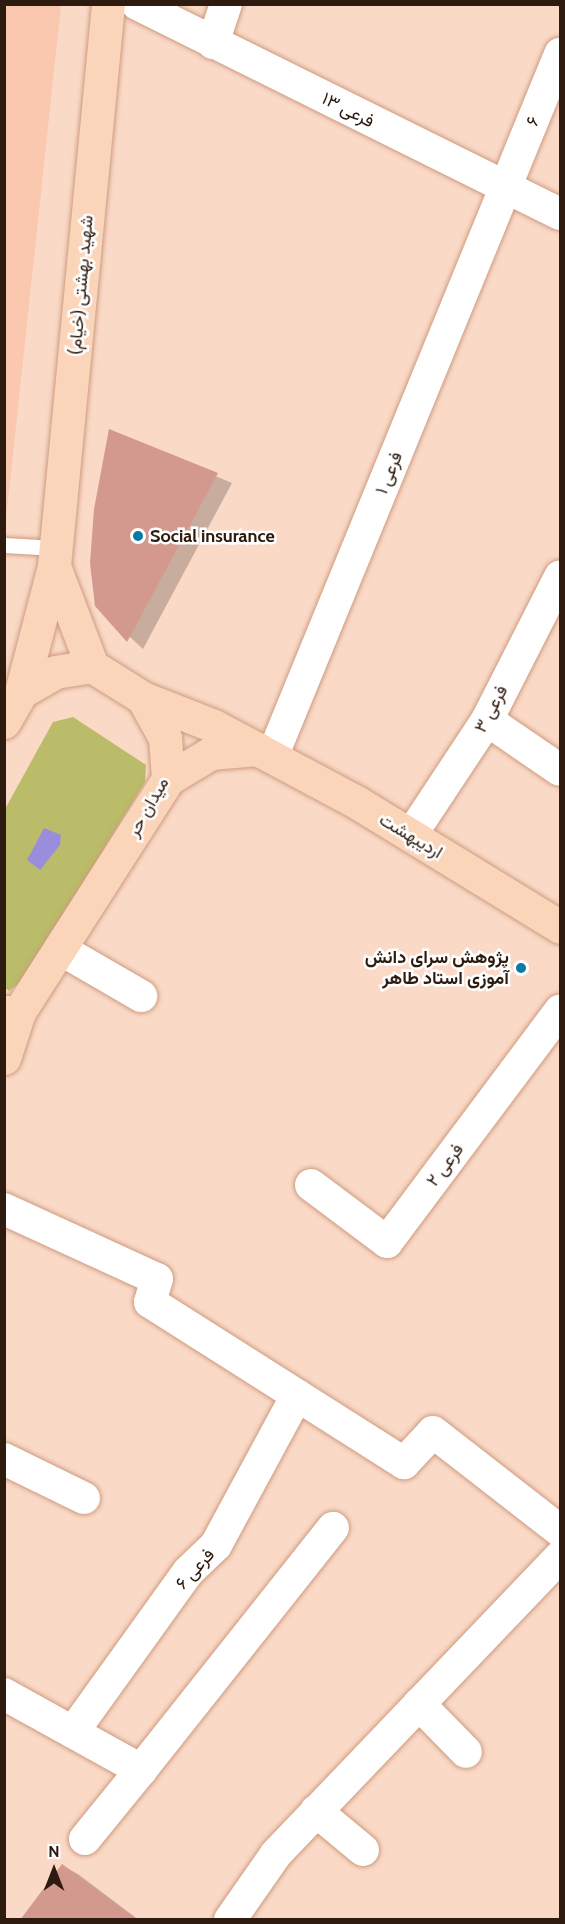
<!DOCTYPE html>
<meta charset="utf-8">
<style>
body{margin:0}
#map{position:relative;width:565px;height:1924px;overflow:hidden;background:#fad9c7;font-family:Cabin,Vazirmatn,sans-serif}
div>[style]{position:absolute}
[style*='--x']{left:calc(var(--x)*1px);top:calc(var(--y)*1px);width:calc(var(--w)*1px);rotate:calc(var(--a)*1deg)}
.built>*{inset:0;background:#f9c8ae}
.green>*{inset:0;background:#babc69}
.water>*{inset:0;background:#998ddc}
.shadow>*{inset:0;background:#0003}
.building>*{inset:0;background:#d3988e}
.roads{filter:drop-shadow(0 0 2px #ce9b7f) drop-shadow(0 0 2px #ce9b7f)}
.lane>*{height:15px;margin:-7.5px;padding:0 7.5px;transform-origin:7.5px;border-radius:7.5px;background:#fff}
.street>*{height:32px;margin:-16px;padding:0 16px;transform-origin:16px;border-radius:16px;background:#fff}
.secondary>*{height:33px;margin:-16.5px;padding:0 16.5px;transform-origin:16.5px;border-radius:16.5px;background:#fad5b9}
.dots>*{width:16px;height:16px;translate:-50% -50%;box-sizing:border-box;border:3px solid #fff;border-radius:50%}
span{translate:-50% -50%;white-space:nowrap;text-align:center;line-height:1.15;-webkit-text-stroke:5px #fff;paint-order:stroke}
.street-label{font-size:18px;color:#2e1b10}
.poi-label{font-size:18px;color:#2e1b10;font-weight:700}
.left{translate:0 -50%;text-align:left}
.right{translate:-100% -50%;text-align:right}
.frame{position:absolute;inset:0;border:6px solid #2e1b10;pointer-events:none}
.north{position:absolute;left:24px;top:1840px;width:60px;height:60px;-webkit-text-stroke:4px #fff;paint-order:stroke;rotate:0deg;font-size:16px;font-weight:700;line-height:24px;text-align:center;color:#2e1b10}
.north::after{content:'';display:block;margin:auto;width:21px;height:27px;background:#2e1b10;clip-path:polygon(50% 0,100% 100%,50% 72%,0 100%)}
</style>
<div id="map">
<div class="built">
<div style="clip-path:polygon(5px 4px,61px 5px,5px 529px,4px 5px)"></div>
</div>
<div class="green">
<div style="clip-path:polygon(73px 717px,146px 765px,145px 782px,23px 980px,9px 991px,5px 988px,5px 809px,53px 722px)"></div>
</div>
<div class="water">
<div style="clip-path:polygon(44px 828px,61px 835px,60px 845px,40px 870px,27px 860px)"></div>
</div>
<div class="shadow">
<div style="clip-path:polygon(110px 431px,232px 483px,143px 649px,96px 606px)"></div>
<div style="clip-path:polygon(63px 1866px,78px 1874px,139px 1920px,22px 1920px)"></div>
</div>
<div class="building">
<div style="clip-path:polygon(109px 429px,218px 473px,127px 642px,95px 606px,90px 563px,94px 509px)"></div>
<div style="clip-path:polygon(62px 1864px,138px 1920px,20px 1920px)"></div>
</div>
<div class="roads">
<div class="lane">
<div style="--x:4;--y:545;--w:52;--a:3.3"></div>
</div>
<div class="street">
<div style="--x:137;--y:4;--w:472;--a:26.4"></div>
<div style="--x:213;--y:43;--w:41;--a:-71.6"></div>
<div style="--x:487;--y:720;--w:88;--a:34.4"></div>
<div style="--x:272;--y:757;--w:760;--a:-67.72"></div>
<div style="--x:411;--y:835;--w:138;--a:-56.5"></div>
<div style="--x:487;--y:720;--w:161;--a:-63"></div>
<div style="--x:60;--y:949;--w:94;--a:30.1"></div>
<div style="--x:311;--y:1185;--w:95;--a:36.9"></div>
<div style="--x:387;--y:1242;--w:289;--a:-53.2"></div>
<div style="--x:4;--y:1209;--w:168;--a:24.6"></div>
<div style="--x:157;--y:1279;--w:24;--a:107"></div>
<div style="--x:150;--y:1302;--w:301;--a:32.4"></div>
<div style="--x:404;--y:1463;--w:42;--a:-46.9"></div>
<div style="--x:433;--y:1432;--w:161;--a:37.9"></div>
<div style="--x:4;--y:1459;--w:89;--a:26"></div>
<div style="--x:4;--y:1694;--w:157;--a:29"></div>
<div style="--x:141;--y:1770;--w:309;--a:-51.6"></div>
<div style="--x:419;--y:1704;--w:67;--a:45.6"></div>
<div style="--x:73;--y:1732;--w:197;--a:-54.3"></div>
<div style="--x:188;--y:1572;--w:39;--a:-44"></div>
<div style="--x:216;--y:1545;--w:170;--a:-61.6"></div>
<div style="--x:316;--y:1811;--w:61;--a:39.7"></div>
<div style="--x:85;--y:1839;--w:89;--a:-50.9"></div>
<div style="--x:230;--y:1920;--w:80;--a:-55.1"></div>
<div style="--x:276;--y:1854;--w:411;--a:-46.3"></div>
</div>
<div class="secondary">
<div style="--x:54;--y:566;--w:107;--a:69.2"></div>
<div style="--x:21;--y:692;--w:130;--a:-75.3"></div>
<div style="--x:54;--y:566;--w:565;--a:-84.51"></div>
<div style="--x:143;--y:698;--w:76;--a:21.5"></div>
<div style="--x:214;--y:726;--w:163;--a:28.1"></div>
<div style="--x:358;--y:803;--w:237;--a:31.5"></div>
<div style="--x:4;--y:722;--w:34;--a:-60"></div>
<div style="--x:21;--y:692;--w:39;--a:-30"></div>
<div style="--x:55;--y:672;--w:37;--a:-9"></div>
<div style="--x:92;--y:666;--w:60;--a:32.1"></div>
<div style="--x:143;--y:698;--w:46;--a:61.2"></div>
<div style="--x:165;--y:738;--w:41;--a:85.8"></div>
<div style="--x:168;--y:779;--w:277;--a:122.6"></div>
<div style="--x:19;--y:1012;--w:15;--a:180"></div>
<div style="--x:168;--y:779;--w:50;--a:-31.2"></div>
<div style="--x:211;--y:753;--w:47;--a:-4.9"></div>
<div style="--x:4;--y:1058;--w:48;--a:-71.9"></div>
</div>
</div>
<div class="dots">
<div style="left:138px;top:536px;background:#067ca4"></div>
<div style="left:521px;top:968px;background:#067ca4"></div>
</div>
<div class="street-label">
<span style="left:348px;top:110px;rotate:27deg">فرعی ۱۳</span>
<span style="left:533px;top:121px;rotate:-68deg">۶</span>
<span style="left:81px;top:285px;rotate:-85deg">شهید بهشتی (خیام)</span>
<span style="left:389px;top:473px;rotate:-68deg">فرعی ۱</span>
<span style="left:491px;top:709px;rotate:-62deg">فرعی ۳</span>
<span style="left:148px;top:807px;rotate:-60deg">میدان حر</span>
<span style="left:411px;top:836px;rotate:31deg">اردیبهشت</span>
<span style="left:445px;top:1165px;rotate:-53deg">فرعی ۲</span>
<span style="left:195px;top:1569px;rotate:-48deg">فرعی ۶</span>
</div>
<div class="poi-label">
<span class="left" style="left:150px;top:536px">Social insurance</span>
<span class="right" style="left:509px;top:968px">پژوهش سرای دانش<br>آموزی استاد طاهر</span>
</div>
<div class="frame"></div>
<div class="north">N</div>
</div>
